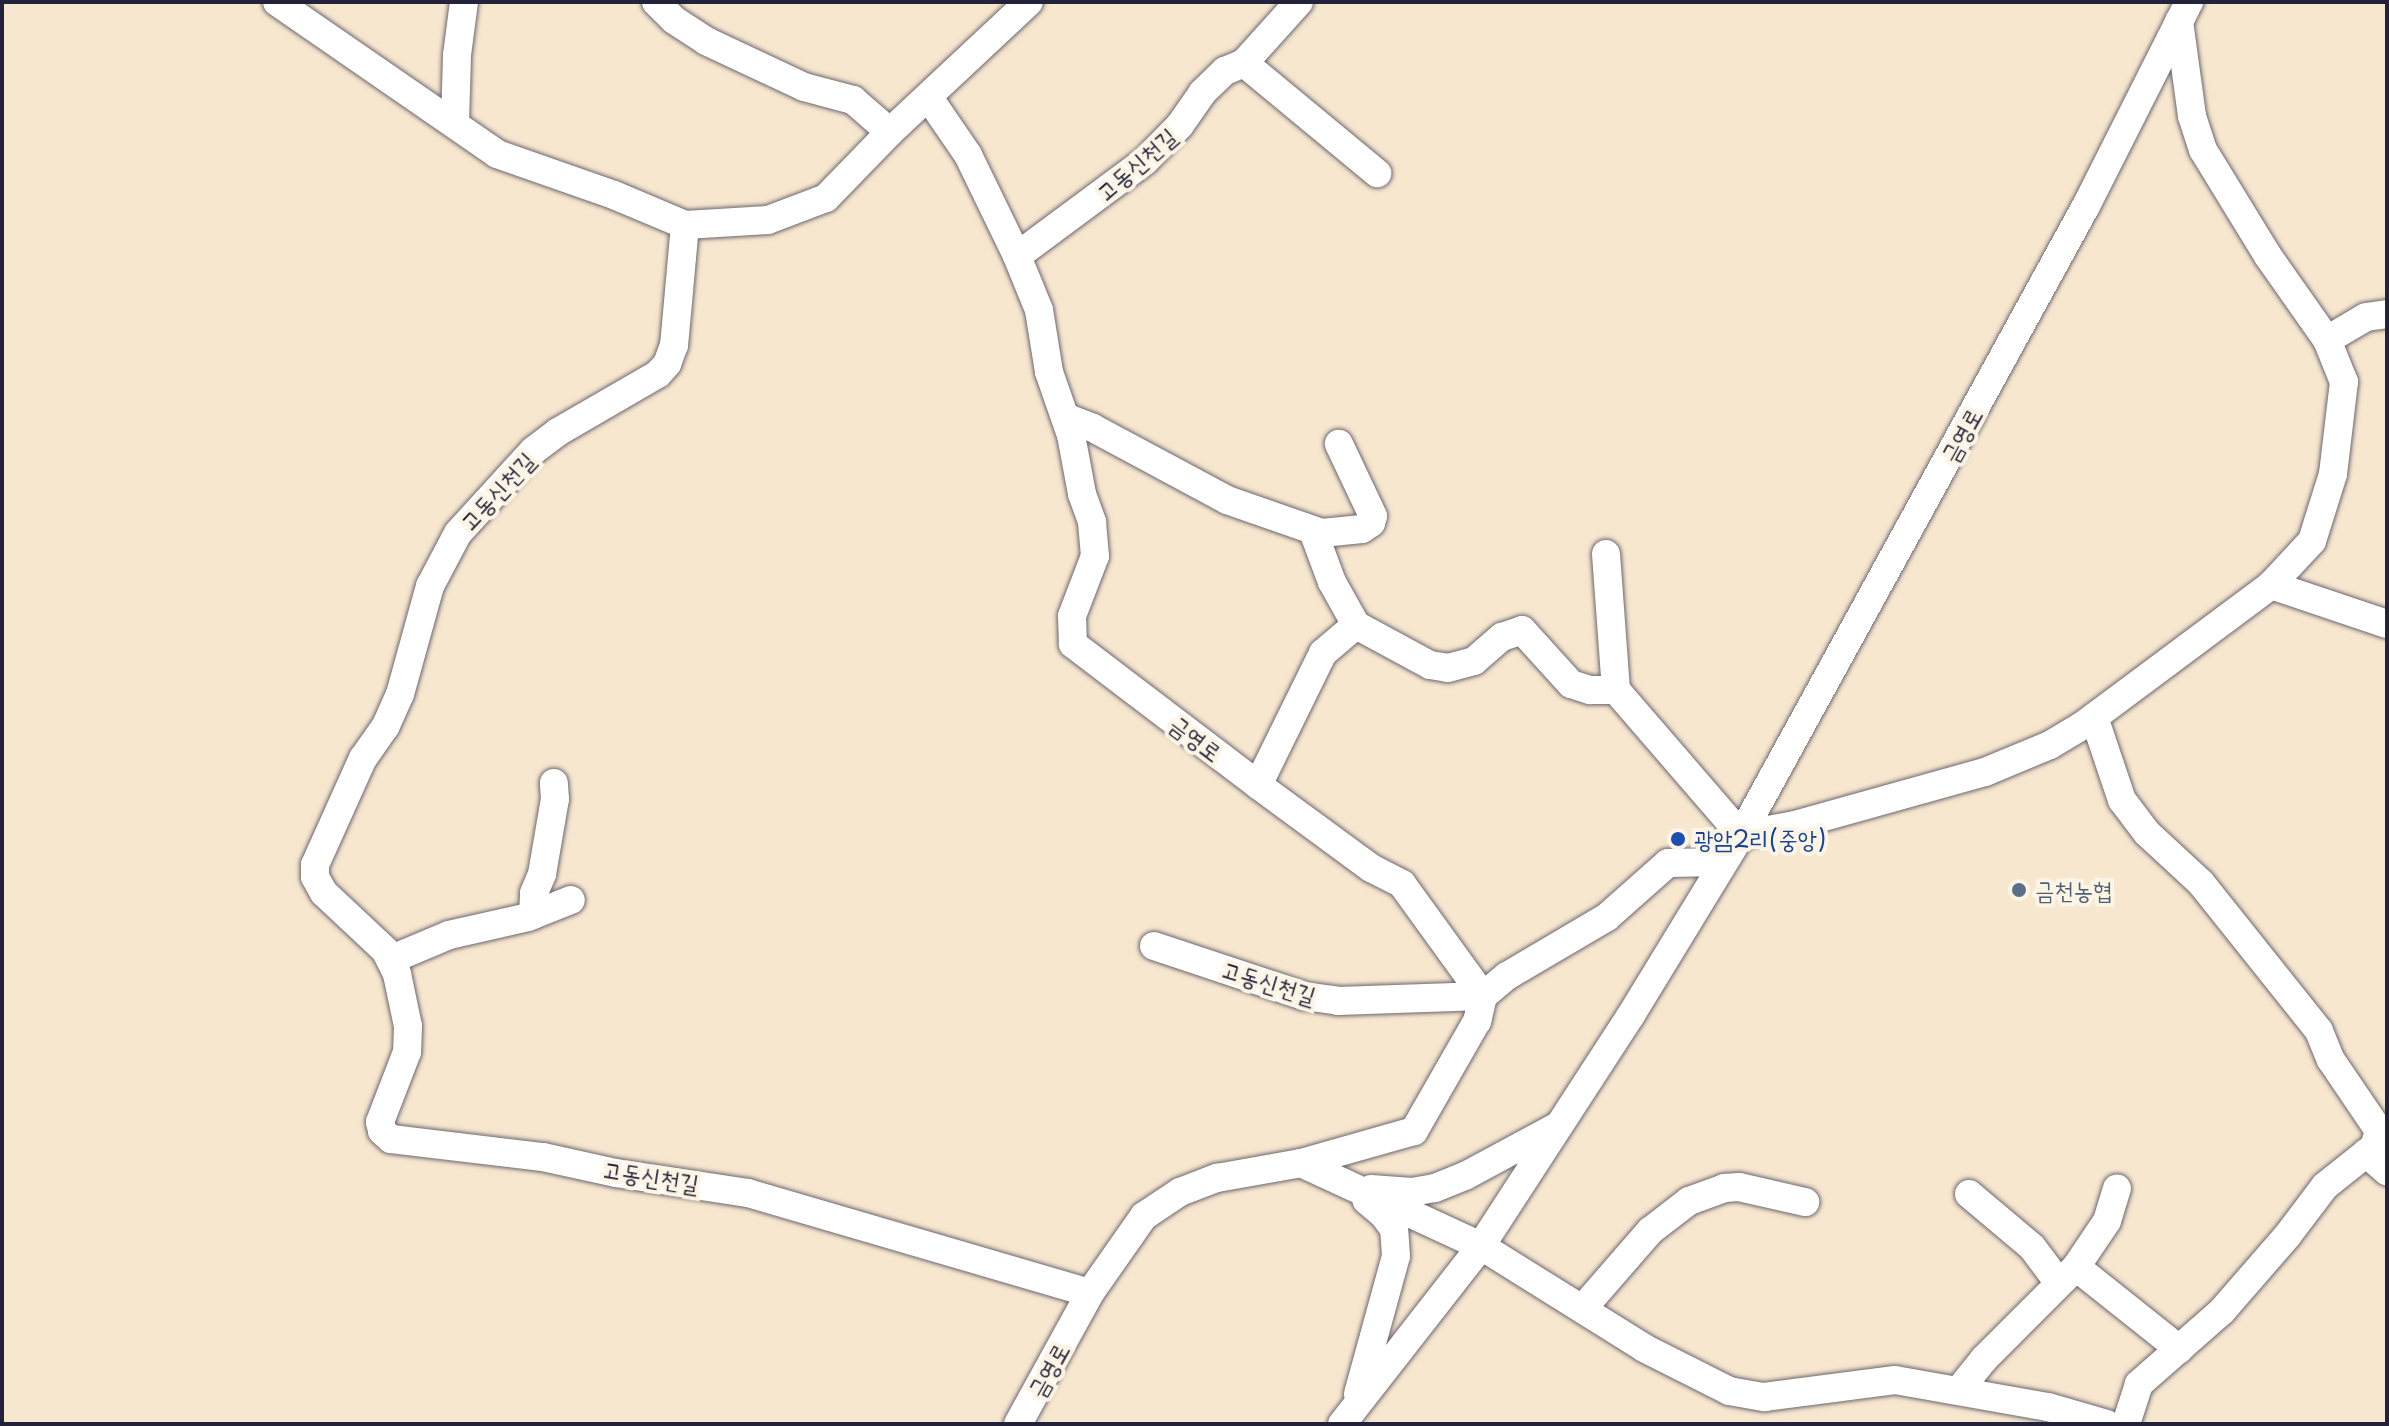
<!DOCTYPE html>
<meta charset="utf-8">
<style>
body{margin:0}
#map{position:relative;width:2389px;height:1426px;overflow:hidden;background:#f7e7cf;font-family:"Playpen Sans","Poor Story",sans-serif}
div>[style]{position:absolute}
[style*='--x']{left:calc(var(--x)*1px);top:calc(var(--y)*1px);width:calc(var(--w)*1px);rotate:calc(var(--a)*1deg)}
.roads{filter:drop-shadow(0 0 2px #6d676f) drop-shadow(0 0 2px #6d676f)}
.minor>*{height:28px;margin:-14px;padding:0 14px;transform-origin:14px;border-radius:14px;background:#fff}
.dots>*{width:22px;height:22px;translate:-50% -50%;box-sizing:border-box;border:4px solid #fcf5e5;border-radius:50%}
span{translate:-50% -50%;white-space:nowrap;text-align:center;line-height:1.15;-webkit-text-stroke:8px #fcf5e5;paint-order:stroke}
.street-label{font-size:24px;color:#22223b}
.transit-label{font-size:24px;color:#164399}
.left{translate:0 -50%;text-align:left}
.service-label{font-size:24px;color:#4e5e75}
.frame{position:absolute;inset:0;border:4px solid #22223b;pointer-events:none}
</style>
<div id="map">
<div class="roads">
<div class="minor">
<div style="--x:277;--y:2;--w:267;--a:34.6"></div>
<div style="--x:497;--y:154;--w:124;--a:19.3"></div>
<div style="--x:614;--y:195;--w:77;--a:22.9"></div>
<div style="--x:685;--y:225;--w:83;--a:-3.4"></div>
<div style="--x:768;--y:220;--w:62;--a:-20.8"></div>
<div style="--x:826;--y:198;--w:92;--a:-45.9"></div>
<div style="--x:890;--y:132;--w:190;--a:-43.1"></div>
<div style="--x:656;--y:2;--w:25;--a:45"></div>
<div style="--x:674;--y:20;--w:38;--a:33"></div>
<div style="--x:706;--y:41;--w:108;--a:25.1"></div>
<div style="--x:804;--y:87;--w:51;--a:14.9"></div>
<div style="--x:853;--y:100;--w:49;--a:40.9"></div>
<div style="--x:1244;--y:63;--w:173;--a:39.6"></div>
<div style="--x:929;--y:98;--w:69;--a:55.6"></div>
<div style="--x:968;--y:155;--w:112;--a:64.1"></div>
<div style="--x:1017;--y:256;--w:159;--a:-36.6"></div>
<div style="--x:1145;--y:161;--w:50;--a:-45.8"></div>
<div style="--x:1180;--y:125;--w:39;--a:-55"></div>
<div style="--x:1202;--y:93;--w:32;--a:-44"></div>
<div style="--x:1225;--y:71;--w:21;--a:-23"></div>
<div style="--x:1244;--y:63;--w:82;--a:-48"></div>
<div style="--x:455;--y:123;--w:68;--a:-88.3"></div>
<div style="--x:457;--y:55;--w:53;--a:-82.5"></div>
<div style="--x:685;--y:225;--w:121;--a:95.2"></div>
<div style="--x:674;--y:345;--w:20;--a:110"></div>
<div style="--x:667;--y:364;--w:13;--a:132"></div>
<div style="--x:658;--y:374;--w:116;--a:149.9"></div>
<div style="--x:558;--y:432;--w:31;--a:143"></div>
<div style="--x:533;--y:451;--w:111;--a:132.4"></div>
<div style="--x:458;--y:533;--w:60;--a:117.8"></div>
<div style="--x:430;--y:586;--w:112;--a:105.5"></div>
<div style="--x:400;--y:694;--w:36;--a:114"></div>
<div style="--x:385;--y:727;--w:38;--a:125"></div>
<div style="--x:363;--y:758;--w:117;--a:114.2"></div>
<div style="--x:315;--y:865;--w:12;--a:90"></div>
<div style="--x:315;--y:877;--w:18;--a:61"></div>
<div style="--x:324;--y:893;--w:83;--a:43.1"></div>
<div style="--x:385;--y:950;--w:27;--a:63"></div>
<div style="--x:397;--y:974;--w:53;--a:78.1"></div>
<div style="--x:408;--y:1026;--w:26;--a:92"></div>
<div style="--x:407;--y:1052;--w:75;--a:111.1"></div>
<div style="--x:380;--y:1122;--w:9;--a:77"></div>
<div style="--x:382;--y:1131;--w:12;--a:42"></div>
<div style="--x:391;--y:1139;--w:153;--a:6.8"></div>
<div style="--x:543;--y:1157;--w:75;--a:12.4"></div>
<div style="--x:616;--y:1173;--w:134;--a:8.6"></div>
<div style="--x:748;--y:1193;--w:356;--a:16.3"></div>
<div style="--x:1017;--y:256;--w:58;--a:67.8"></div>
<div style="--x:1039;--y:310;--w:63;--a:80.8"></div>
<div style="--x:1049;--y:372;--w:67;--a:70.8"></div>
<div style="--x:1071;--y:435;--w:60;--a:79.4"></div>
<div style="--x:1082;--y:494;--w:30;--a:70"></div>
<div style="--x:1092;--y:522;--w:34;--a:85"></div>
<div style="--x:1095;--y:556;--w:64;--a:111"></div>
<div style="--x:1072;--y:616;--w:28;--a:88"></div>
<div style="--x:1073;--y:644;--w:233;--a:37.3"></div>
<div style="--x:1258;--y:785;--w:140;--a:36.3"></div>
<div style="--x:1371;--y:868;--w:35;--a:27"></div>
<div style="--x:1402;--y:884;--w:138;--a:54.1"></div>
<div style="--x:1483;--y:996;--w:31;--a:-40"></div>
<div style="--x:1507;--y:976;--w:116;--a:-30.5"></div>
<div style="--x:1607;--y:917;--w:81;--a:-41.5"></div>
<div style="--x:1668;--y:863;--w:54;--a:-1.1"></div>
<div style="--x:2327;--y:340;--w:45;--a:-30.5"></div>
<div style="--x:2366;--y:317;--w:21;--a:-8"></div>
<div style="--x:1065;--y:417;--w:30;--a:21"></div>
<div style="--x:1093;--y:428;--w:152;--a:28.2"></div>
<div style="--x:1227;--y:500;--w:101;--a:19.2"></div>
<div style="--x:1322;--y:533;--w:40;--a:-5.7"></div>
<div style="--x:1362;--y:529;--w:11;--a:-34"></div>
<div style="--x:1371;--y:523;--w:7;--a:-74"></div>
<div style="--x:1373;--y:516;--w:80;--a:-115.3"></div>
<div style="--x:1313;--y:531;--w:54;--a:69.6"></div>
<div style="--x:1332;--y:582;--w:49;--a:60.8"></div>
<div style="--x:1356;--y:625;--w:84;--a:28.4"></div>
<div style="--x:1430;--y:665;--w:18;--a:9"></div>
<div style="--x:1448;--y:668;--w:27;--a:-15"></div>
<div style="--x:1474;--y:661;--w:37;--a:-41"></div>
<div style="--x:1502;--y:637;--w:21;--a:-19"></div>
<div style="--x:1522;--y:630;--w:73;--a:47.8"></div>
<div style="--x:1571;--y:684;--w:20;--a:18"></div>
<div style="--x:1590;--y:690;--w:26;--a:0"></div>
<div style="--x:1606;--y:554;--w:136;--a:85.8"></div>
<div style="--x:1616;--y:690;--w:191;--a:49.2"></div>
<div style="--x:1741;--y:835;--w:55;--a:-10.5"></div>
<div style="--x:1795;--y:825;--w:197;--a:-15.6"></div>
<div style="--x:1985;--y:772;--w:70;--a:-22.6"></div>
<div style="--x:2050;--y:745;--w:37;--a:-31"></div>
<div style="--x:2082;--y:726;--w:236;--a:-36.7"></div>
<div style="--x:2271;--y:585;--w:60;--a:-47"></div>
<div style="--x:2312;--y:541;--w:70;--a:-72.6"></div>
<div style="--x:2333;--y:474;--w:93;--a:-83.2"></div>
<div style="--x:2344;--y:382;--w:45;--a:-112"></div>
<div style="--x:2327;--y:340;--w:103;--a:-125.1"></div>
<div style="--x:2268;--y:256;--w:124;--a:-121.5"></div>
<div style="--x:2203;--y:150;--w:36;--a:-108"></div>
<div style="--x:2192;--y:116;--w:96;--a:-97.8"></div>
<div style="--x:2271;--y:585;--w:122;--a:18.6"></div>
<div style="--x:2094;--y:717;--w:88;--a:71.4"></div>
<div style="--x:2122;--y:800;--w:41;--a:52.9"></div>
<div style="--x:2147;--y:833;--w:74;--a:42.8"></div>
<div style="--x:2201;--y:883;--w:189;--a:51.4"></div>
<div style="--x:2319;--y:1031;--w:31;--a:68"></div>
<div style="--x:2331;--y:1060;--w:86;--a:55.9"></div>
<div style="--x:2379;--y:1131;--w:17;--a:107"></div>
<div style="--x:2374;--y:1147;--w:63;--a:141.5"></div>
<div style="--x:2325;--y:1186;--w:61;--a:127.1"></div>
<div style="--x:2288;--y:1235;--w:101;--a:131"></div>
<div style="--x:2222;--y:1311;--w:111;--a:138.7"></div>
<div style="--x:2139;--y:1384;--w:42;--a:108"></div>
<div style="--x:1258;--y:785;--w:147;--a:-63.8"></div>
<div style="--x:1323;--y:653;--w:43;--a:-40.3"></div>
<div style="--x:533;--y:915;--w:22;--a:-87"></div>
<div style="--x:534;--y:893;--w:21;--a:-67"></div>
<div style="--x:542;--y:874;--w:76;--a:-80.2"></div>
<div style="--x:555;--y:799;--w:16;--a:-94"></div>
<div style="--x:1154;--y:946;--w:158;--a:18.4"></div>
<div style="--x:1304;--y:996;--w:34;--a:8"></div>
<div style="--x:1338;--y:1001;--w:145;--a:-2"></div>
<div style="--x:1483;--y:996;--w:26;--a:103"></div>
<div style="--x:1477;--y:1021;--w:127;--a:119.8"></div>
<div style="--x:1414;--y:1131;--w:117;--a:164.2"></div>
<div style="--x:392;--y:959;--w:62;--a:-22.8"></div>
<div style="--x:449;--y:935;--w:81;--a:-12.8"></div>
<div style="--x:528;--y:917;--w:46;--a:-21.6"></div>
<div style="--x:2366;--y:1153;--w:28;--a:41"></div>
<div style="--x:1371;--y:1189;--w:41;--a:4.2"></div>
<div style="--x:1412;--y:1192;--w:23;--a:-10"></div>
<div style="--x:1435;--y:1188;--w:32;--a:-22"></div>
<div style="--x:1465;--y:1176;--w:106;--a:-28.3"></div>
<div style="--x:1969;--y:1194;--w:82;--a:40.1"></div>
<div style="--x:2032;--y:1247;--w:45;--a:53.1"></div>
<div style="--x:2076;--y:1267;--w:132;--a:38.5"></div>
<div style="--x:1584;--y:1307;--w:101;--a:-49"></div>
<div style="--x:1650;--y:1231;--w:49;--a:-37.6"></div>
<div style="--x:1689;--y:1201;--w:37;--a:-20"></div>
<div style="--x:1724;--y:1188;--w:15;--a:-4"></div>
<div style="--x:1739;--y:1187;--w:68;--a:12.8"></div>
<div style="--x:1959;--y:1390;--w:40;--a:-51"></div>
<div style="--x:1984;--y:1359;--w:130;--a:-45"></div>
<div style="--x:2076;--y:1267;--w:55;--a:-56"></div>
<div style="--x:2107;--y:1221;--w:34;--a:-73"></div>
<div style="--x:1358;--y:1394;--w:143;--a:-74.6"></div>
<div style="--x:1396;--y:1256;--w:27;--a:-94"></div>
<div style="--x:1394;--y:1229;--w:17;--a:-126"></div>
<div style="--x:1384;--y:1215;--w:23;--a:-140"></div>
<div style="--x:1018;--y:1424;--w:149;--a:-61.2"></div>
<div style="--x:1090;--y:1293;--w:94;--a:-55"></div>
<div style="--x:1144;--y:1216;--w:43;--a:-33.7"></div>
<div style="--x:1180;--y:1192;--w:40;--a:-21"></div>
<div style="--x:1217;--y:1178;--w:85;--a:-10.1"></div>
<div style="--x:1301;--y:1163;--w:198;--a:24.8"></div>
<div style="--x:1481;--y:1246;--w:192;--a:32"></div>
<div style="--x:1644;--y:1348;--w:95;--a:26.8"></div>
<div style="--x:1729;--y:1391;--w:36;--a:10"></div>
<div style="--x:1764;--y:1397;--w:132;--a:-7.4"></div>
<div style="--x:1895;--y:1380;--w:155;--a:10"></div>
<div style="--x:2048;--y:1407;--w:61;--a:16.1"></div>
<div style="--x:1342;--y:1424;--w:226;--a:-52"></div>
<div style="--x:1481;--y:1246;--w:275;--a:-57"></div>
<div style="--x:1631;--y:1015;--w:211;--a:-58.6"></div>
<div style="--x:1741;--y:835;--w:717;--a:-61.26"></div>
<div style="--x:2086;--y:206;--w:229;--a:-63.2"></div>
</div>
</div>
<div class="dots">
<div style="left:1678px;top:839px;background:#1a4fb4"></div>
<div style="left:2019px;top:890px;background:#5c6f8a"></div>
</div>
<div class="street-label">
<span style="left:1136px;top:164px;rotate:-41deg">고동신천길</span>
<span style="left:1961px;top:435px;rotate:-61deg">금영로</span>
<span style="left:497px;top:491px;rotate:-47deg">고동신천길</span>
<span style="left:1196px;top:738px;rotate:37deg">금영로</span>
<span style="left:1269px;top:982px;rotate:17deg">고동신천길</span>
<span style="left:651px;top:1176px;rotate:9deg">고동신천길</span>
<span style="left:1048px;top:1370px;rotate:-61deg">금영로</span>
</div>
<div class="transit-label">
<span class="left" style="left:1694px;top:839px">광암2리(중앙)</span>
</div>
<div class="service-label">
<span class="left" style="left:2035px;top:890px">금천농협</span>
</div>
<div class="frame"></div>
</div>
